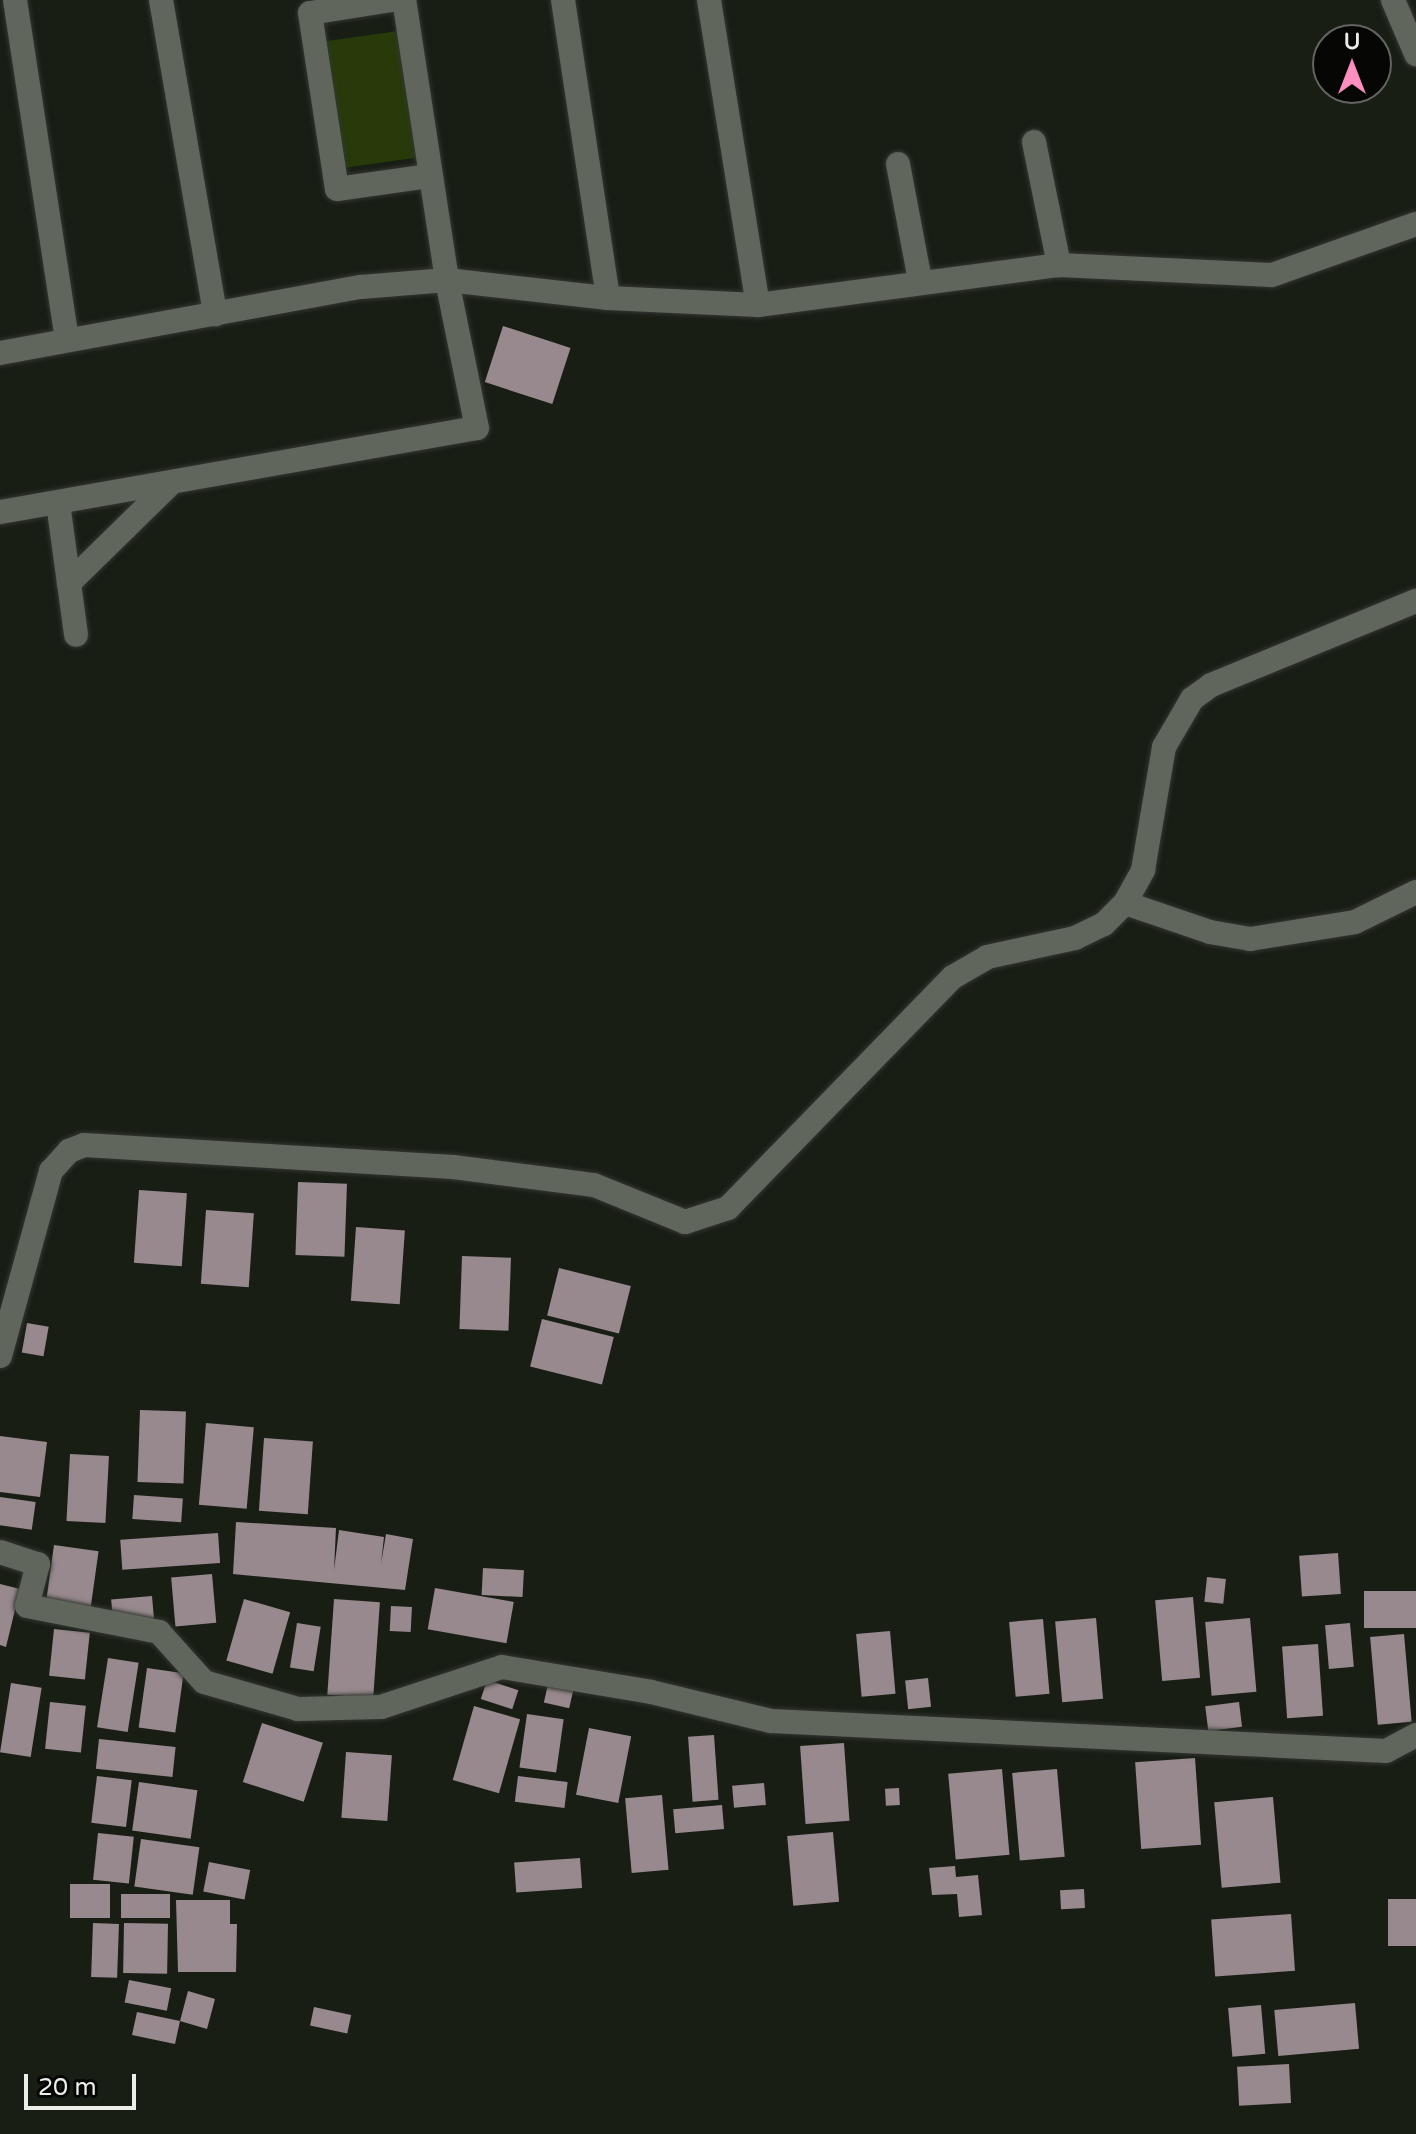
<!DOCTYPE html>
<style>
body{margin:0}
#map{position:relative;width:1416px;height:2134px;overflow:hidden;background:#191e15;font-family:"Varela Round",sans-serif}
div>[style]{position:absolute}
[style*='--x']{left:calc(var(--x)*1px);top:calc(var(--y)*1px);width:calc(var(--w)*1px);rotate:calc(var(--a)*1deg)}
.green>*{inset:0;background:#283a09;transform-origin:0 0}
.building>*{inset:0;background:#97898e;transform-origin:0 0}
.roads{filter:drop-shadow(0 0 2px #333631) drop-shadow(0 0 2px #333631)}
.minor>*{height:24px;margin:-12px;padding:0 12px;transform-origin:12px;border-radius:12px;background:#61665c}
span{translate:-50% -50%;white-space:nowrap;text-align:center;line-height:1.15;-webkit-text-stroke:8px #060704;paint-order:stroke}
.north{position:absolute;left:1312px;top:24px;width:80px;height:80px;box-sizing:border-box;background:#060704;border:2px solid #626460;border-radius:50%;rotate:0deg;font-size:22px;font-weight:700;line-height:32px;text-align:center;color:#ecefe9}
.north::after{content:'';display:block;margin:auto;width:28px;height:36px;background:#fd8ebf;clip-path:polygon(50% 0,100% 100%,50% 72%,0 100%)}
.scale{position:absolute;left:24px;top:2074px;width:112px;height:36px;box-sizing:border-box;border:4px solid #ecefe9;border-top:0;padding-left:10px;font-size:24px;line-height:28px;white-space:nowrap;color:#ecefe9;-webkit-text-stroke:6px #060704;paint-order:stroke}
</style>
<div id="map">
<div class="green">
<div style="left:398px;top:31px;width:128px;height:73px;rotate:82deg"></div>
</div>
<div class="building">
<div style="left:503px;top:326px;width:71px;height:59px;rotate:18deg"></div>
<div style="left:298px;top:1182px;width:49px;height:73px;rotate:2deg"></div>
<div style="left:139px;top:1190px;width:48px;height:73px;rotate:4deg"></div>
<div style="left:206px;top:1210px;width:48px;height:74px;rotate:4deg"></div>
<div style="left:356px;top:1227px;width:49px;height:74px;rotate:4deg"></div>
<div style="left:462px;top:1256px;width:49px;height:73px;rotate:2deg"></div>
<div style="left:559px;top:1268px;width:74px;height:49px;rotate:14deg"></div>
<div style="left:542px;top:1319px;width:74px;height:49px;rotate:14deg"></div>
<div style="left:27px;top:1323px;width:22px;height:30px;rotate:10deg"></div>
<div style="left:140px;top:1410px;width:46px;height:72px;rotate:2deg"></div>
<div style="left:206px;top:1423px;width:48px;height:82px;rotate:5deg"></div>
<div style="clip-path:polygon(0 1436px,47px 1442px,40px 1497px,0 1492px)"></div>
<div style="left:264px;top:1438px;width:49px;height:73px;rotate:4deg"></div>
<div style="left:70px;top:1454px;width:39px;height:67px;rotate:3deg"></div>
<div style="left:134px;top:1495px;width:49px;height:24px;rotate:4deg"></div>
<div style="left:0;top:1497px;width:36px;height:28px;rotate:8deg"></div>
<div style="clip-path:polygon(236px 1522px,336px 1528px,334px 1570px,339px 1530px,384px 1537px,381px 1564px,386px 1534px,413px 1539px,405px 1590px,233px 1574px)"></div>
<div style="left:218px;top:1533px;width:30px;height:98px;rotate:86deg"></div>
<div style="left:54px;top:1545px;width:45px;height:58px;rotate:8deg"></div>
<div style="left:1338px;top:1553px;width:41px;height:39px;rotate:86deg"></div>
<div style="left:483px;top:1568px;width:41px;height:27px;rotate:3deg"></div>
<div style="left:212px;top:1574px;width:49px;height:41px;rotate:85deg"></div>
<div style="left:1207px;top:1577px;width:19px;height:25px;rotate:6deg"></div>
<div style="clip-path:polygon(0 1584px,20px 1589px,6px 1647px,0 1645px)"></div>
<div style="left:435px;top:1588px;width:80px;height:42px;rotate:10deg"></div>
<div style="left:1416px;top:1591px;width:37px;height:52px;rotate:90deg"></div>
<div style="left:152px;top:1596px;width:22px;height:41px;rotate:85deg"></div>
<div style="left:1193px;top:1597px;width:81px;height:38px;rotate:85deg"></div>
<div style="left:244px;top:1599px;width:48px;height:64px;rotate:16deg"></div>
<div style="left:334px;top:1599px;width:46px;height:96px;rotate:4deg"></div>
<div style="left:391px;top:1606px;width:21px;height:25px;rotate:3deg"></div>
<div style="left:1096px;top:1618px;width:81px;height:41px;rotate:85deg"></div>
<div style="left:1250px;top:1618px;width:74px;height:45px;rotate:85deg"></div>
<div style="left:1043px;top:1619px;width:75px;height:34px;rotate:85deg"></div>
<div style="left:297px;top:1623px;width:24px;height:45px;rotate:9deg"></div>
<div style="left:1350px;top:1623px;width:44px;height:25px;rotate:85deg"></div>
<div style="left:54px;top:1629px;width:36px;height:47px;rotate:6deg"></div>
<div style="left:890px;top:1631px;width:63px;height:34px;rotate:85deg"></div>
<div style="left:1404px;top:1634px;width:88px;height:34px;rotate:85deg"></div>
<div style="left:1318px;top:1644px;width:72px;height:36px;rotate:86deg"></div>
<div style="left:108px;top:1658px;width:31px;height:70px;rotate:9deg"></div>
<div style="left:147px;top:1668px;width:37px;height:60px;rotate:8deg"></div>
<div style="left:928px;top:1678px;width:29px;height:23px;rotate:84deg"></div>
<div style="left:487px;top:1680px;width:33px;height:20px;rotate:18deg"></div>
<div style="left:549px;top:1680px;width:26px;height:23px;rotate:13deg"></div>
<div style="left:11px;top:1683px;width:31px;height:70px;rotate:9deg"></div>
<div style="left:50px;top:1702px;width:36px;height:47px;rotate:6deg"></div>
<div style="left:1239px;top:1702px;width:25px;height:34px;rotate:83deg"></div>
<div style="left:474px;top:1706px;width:48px;height:77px;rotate:16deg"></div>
<div style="left:527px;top:1714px;width:37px;height:54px;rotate:8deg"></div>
<div style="left:262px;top:1723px;width:64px;height:62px;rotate:18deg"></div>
<div style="left:589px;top:1728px;width:43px;height:68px;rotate:11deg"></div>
<div style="left:714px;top:1735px;width:65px;height:26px;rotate:86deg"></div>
<div style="left:99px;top:1739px;width:77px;height:30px;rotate:6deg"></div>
<div style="left:844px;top:1743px;width:78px;height:44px;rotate:86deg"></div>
<div style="left:346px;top:1752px;width:46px;height:66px;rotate:4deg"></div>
<div style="left:1195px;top:1758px;width:87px;height:60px;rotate:86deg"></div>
<div style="left:1002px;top:1769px;width:86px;height:54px;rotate:85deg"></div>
<div style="left:1057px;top:1769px;width:88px;height:45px;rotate:85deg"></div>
<div style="left:97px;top:1776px;width:35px;height:47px;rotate:7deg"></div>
<div style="left:518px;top:1776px;width:50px;height:26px;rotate:7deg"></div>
<div style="left:139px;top:1782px;width:59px;height:49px;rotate:8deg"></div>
<div style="left:764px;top:1783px;width:22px;height:32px;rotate:85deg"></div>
<div style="left:899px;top:1788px;width:17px;height:14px;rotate:87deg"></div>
<div style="left:662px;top:1795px;width:75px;height:37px;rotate:85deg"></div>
<div style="left:1273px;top:1797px;width:86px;height:59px;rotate:85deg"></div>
<div style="left:722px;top:1805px;width:24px;height:49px;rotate:85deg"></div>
<div style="left:833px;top:1832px;width:70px;height:46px;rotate:85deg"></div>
<div style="left:98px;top:1833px;width:36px;height:47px;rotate:6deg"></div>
<div style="left:141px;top:1839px;width:59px;height:48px;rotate:8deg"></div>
<div style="left:580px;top:1858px;width:30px;height:66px;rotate:86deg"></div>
<div style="left:209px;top:1862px;width:42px;height:30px;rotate:11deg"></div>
<div style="clip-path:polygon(955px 1866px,956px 1877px,978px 1875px,982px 1915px,959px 1917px,957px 1894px,932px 1895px,929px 1868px)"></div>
<div style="left:70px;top:1884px;width:40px;height:34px"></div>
<div style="left:1084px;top:1889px;width:19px;height:24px;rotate:87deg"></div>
<div style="left:121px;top:1894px;width:49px;height:24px"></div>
<div style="left:1388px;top:1899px;width:28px;height:47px"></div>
<div style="clip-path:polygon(176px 1900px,230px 1900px,230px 1924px,237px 1924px,236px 1972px,178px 1972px)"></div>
<div style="left:1291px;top:1914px;width:57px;height:80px;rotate:86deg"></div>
<div style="left:93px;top:1923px;width:26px;height:54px;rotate:2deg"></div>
<div style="left:124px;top:1923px;width:44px;height:50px;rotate:1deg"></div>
<div style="left:129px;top:1980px;width:43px;height:23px;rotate:11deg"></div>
<div style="clip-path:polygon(188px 1991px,215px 1999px,207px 2029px,180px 2021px,175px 2044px,132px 2035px,137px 2012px,180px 2021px)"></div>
<div style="left:1355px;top:2003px;width:46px;height:81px;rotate:85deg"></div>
<div style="left:1261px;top:2005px;width:49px;height:33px;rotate:85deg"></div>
<div style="left:314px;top:2007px;width:38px;height:19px;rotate:12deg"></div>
<div style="left:1289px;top:2064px;width:39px;height:52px;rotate:87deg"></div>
</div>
<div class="roads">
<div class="minor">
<div style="--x:15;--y:0;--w:344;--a:81.3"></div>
<div style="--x:161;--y:0;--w:319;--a:80.2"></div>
<div style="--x:392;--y:0;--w:83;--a:171"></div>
<div style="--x:310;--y:13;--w:178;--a:81.3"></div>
<div style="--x:337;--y:189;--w:94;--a:-8"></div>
<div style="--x:563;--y:0;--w:301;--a:81.4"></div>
<div style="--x:709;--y:0;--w:309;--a:80.9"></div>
<div style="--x:1393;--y:0;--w:59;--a:66.9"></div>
<div style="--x:1034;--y:142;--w:126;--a:78.5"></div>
<div style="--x:898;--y:164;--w:118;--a:79.3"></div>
<div style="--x:0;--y:353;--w:367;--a:-10.4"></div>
<div style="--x:361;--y:287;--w:86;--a:-4.7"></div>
<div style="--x:447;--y:280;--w:162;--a:6.4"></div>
<div style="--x:608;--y:298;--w:150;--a:2.7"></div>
<div style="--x:758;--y:305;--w:304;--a:-7.6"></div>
<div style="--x:1059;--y:265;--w:213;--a:2.7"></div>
<div style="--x:1272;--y:275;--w:153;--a:-19.5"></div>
<div style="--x:58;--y:503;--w:133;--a:82.2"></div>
<div style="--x:0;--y:512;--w:484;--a:-10"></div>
<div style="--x:477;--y:428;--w:151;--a:-101.5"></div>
<div style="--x:447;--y:280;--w:283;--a:-98.7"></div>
<div style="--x:69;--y:583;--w:139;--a:-44.4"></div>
<div style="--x:1125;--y:903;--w:90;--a:18.8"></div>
<div style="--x:1210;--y:932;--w:41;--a:9.9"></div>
<div style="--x:1250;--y:939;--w:106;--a:-9.2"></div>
<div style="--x:1355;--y:922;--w:68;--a:-26.2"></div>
<div style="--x:0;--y:1356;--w:192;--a:-74.6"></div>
<div style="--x:51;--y:1171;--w:27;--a:-48"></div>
<div style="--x:69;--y:1151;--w:16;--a:-22"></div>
<div style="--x:84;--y:1145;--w:370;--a:3.4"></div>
<div style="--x:453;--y:1167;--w:142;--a:7.3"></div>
<div style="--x:594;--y:1185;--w:98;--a:22.1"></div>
<div style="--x:685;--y:1222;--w:45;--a:-18"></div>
<div style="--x:728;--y:1208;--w:322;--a:-45.8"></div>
<div style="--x:953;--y:977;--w:39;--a:-30"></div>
<div style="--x:987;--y:957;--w:90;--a:-12.2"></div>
<div style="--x:1075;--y:938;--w:32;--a:-26"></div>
<div style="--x:1104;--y:924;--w:30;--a:-45"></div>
<div style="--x:1125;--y:903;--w:38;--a:-61"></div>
<div style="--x:1143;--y:870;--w:125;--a:-80.3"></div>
<div style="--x:1164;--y:747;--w:56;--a:-59.7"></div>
<div style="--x:1192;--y:699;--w:24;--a:-36"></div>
<div style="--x:1211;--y:685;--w:222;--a:-22.3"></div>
<div style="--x:0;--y:1552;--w:40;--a:18"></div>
<div style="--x:38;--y:1564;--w:43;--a:104.7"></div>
<div style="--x:27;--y:1606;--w:135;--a:11.1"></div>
<div style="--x:159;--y:1632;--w:67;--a:48"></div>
<div style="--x:204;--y:1682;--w:98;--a:16"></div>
<div style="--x:298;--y:1709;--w:83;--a:-1.4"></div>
<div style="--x:381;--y:1707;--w:127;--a:-18.3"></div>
<div style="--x:502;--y:1667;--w:151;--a:9.5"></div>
<div style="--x:651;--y:1692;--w:123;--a:13.6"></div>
<div style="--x:771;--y:1721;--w:616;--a:2.79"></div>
<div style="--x:1386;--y:1751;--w:34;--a:-28"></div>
</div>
</div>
<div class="north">U</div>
<div class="scale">20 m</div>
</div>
